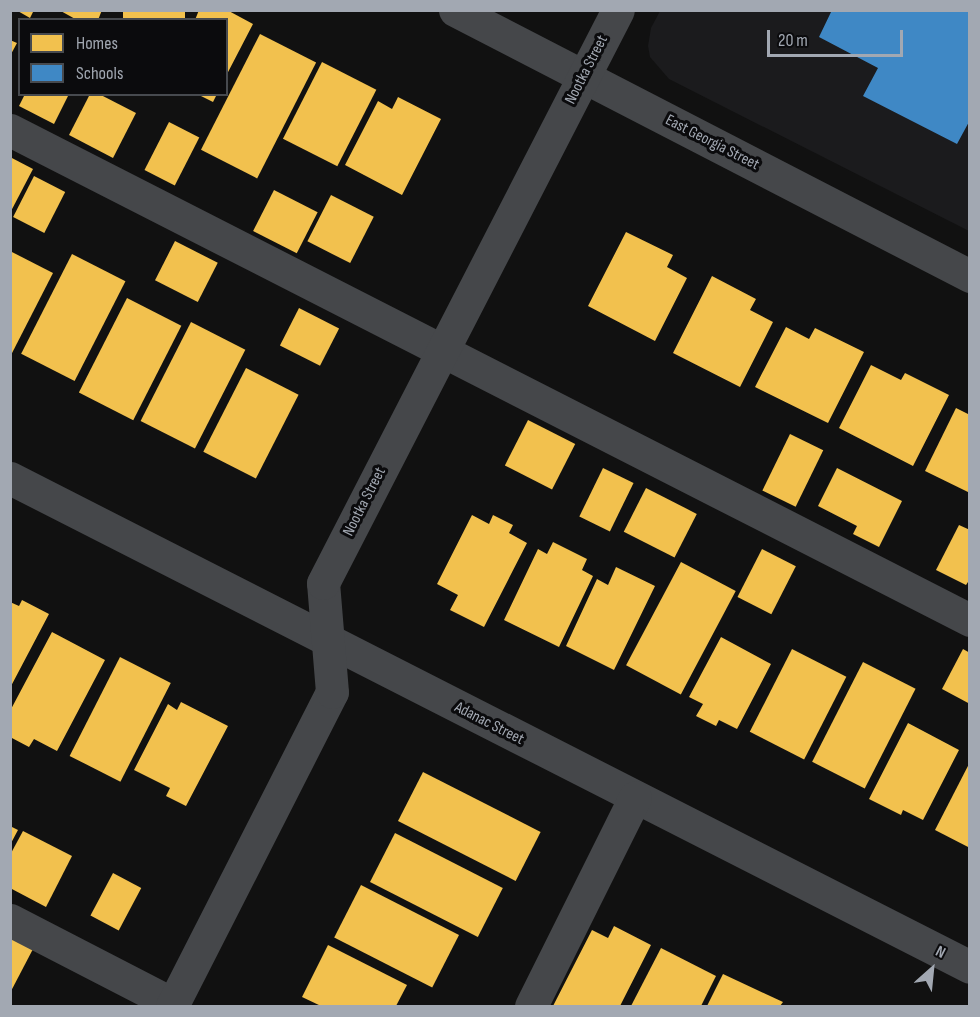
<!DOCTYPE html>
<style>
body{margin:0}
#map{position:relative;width:980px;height:1017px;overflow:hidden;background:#111;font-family:"Sofia Sans Condensed",sans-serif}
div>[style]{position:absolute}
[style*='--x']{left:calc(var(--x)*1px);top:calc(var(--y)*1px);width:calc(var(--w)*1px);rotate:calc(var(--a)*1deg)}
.built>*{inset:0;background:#1b1b1d}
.homes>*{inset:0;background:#f2c14e;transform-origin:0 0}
.schools>*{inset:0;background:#3f88c5}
.minor>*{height:33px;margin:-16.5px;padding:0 16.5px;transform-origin:16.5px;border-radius:16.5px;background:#45474a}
span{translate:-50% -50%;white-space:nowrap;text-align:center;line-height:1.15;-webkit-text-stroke:6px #0b0b0d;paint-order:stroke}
.street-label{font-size:16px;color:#a2a8b2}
.frame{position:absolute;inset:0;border:12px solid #a2a8b2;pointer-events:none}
.legend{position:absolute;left:18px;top:18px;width:210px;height:78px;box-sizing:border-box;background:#0b0b0d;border:2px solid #474a4f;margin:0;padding:8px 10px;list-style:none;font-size:18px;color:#a2a8b2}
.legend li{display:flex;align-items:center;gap:12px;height:30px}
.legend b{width:30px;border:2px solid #474a4f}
.north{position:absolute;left:902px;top:939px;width:60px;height:60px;-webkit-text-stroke:4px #0b0b0d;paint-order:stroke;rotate:27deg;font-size:16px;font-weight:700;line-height:24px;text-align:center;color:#a2a8b2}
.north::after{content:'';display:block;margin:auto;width:21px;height:27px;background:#a2a8b2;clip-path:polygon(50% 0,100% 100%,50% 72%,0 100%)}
.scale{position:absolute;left:767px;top:30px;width:136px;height:27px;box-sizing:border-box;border:3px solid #a2a8b2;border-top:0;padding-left:8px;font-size:18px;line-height:21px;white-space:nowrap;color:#a2a8b2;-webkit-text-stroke:4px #0b0b0d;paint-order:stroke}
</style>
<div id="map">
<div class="built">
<div style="clip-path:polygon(660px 11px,969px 11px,969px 231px,669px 79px,650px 57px,648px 46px,651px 28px)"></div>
</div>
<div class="homes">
<div style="clip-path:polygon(16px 10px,34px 10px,30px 18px)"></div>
<div style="clip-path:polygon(59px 10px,102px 10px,98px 20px,77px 20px)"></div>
<div style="left:123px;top:10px;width:62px;height:11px"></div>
<div style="clip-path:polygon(199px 10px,227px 10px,253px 24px,226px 76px,226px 20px,195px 20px)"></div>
<div style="left:260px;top:34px;width:63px;height:130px;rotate:27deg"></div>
<div style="clip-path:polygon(10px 40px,17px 43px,10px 56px)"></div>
<div style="left:322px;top:62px;width:61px;height:86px;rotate:27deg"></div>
<div style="clip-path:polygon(25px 94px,69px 94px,54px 124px,19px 106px)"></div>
<div style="clip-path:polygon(90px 94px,99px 94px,136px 113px,113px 158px,69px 135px)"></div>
<div style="clip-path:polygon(197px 94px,217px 94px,213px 102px)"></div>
<div style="clip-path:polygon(398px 97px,441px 119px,402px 195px,345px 165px,378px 101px,392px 109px)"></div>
<div style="left:169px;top:122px;width:34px;height:54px;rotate:27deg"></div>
<div style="clip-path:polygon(10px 157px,33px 169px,10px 213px)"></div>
<div style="left:34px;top:176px;width:35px;height:46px;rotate:27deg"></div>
<div style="left:274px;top:190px;width:49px;height:46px;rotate:27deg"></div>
<div style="left:331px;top:195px;width:48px;height:52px;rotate:27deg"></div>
<div style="clip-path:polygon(626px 232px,673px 255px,667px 267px,687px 278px,655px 341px,588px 306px)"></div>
<div style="left:175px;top:241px;width:48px;height:44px;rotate:27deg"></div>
<div style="clip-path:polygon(10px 251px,53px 273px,10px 357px)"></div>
<div style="left:72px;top:254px;width:60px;height:112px;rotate:27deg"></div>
<div style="clip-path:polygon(712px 276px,756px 299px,750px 310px,773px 322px,740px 387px,673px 353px)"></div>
<div style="left:127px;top:298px;width:61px;height:106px;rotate:27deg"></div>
<div style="left:299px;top:308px;width:45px;height:42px;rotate:27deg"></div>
<div style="left:191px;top:322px;width:61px;height:111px;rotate:27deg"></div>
<div style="clip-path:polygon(786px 327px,809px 339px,815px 328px,864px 352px,828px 423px,755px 387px)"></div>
<div style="clip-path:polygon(871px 365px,901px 380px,905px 373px,949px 395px,913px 466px,839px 428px)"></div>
<div style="left:246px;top:368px;width:59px;height:94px;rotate:27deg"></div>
<div style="clip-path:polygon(956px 408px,970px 415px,970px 493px,925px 471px)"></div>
<div style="left:528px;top:420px;width:53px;height:51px;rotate:27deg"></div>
<div style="left:790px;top:434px;width:37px;height:63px;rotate:26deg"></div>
<div style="left:603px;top:468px;width:34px;height:54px;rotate:26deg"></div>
<div style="clip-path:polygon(837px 468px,902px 501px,879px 547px,853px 534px,857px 526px,818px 506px)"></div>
<div style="left:646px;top:488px;width:57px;height:49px;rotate:27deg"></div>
<div style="clip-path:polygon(472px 515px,489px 524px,493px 515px,513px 525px,509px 533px,527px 543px,484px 627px,450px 610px,458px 595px,437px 584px)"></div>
<div style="clip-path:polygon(959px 525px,970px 530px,970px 579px,966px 585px,936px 570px)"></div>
<div style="clip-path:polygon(553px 542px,587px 559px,582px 570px,593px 576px,559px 647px,504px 620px,538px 549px,547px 554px)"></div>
<div style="left:762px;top:549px;width:38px;height:54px;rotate:27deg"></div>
<div style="left:681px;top:562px;width:62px;height:117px;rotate:28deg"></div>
<div style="clip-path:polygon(616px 567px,655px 586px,614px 670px,566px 646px,597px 579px,608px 585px)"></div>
<div style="clip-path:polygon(22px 600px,49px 614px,10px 688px,10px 602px,19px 606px)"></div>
<div style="clip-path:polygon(52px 632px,105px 660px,57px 751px,34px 739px,29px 747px,10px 737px,10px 711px)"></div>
<div style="clip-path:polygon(721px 637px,771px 664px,737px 729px,719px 720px,716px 726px,696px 716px,703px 704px,689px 697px)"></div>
<div style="left:792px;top:649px;width:61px;height:93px;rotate:27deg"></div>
<div style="clip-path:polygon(963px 649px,970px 653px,970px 704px,942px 689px)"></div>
<div style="left:120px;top:657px;width:57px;height:111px;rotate:27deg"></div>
<div style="left:863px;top:662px;width:59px;height:112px;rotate:27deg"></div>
<div style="clip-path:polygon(181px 702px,228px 726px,186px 806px,166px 796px,170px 788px,134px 770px,168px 704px,177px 710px)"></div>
<div style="clip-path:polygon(908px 723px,959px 750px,923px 820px,903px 810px,901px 815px,869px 799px)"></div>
<div style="clip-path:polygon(970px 762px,970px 848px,935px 830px)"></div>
<div style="left:423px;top:772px;width:132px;height:55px;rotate:27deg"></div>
<div style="clip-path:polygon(10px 826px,18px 830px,10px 845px)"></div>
<div style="clip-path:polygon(23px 831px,72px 856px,46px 907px,10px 888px,10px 855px)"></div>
<div style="left:395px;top:833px;width:121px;height:55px;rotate:27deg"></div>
<div style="left:113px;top:873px;width:32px;height:48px;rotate:28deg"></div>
<div style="left:361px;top:885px;width:110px;height:59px;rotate:27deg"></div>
<div style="clip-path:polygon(614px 926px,651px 945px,620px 1006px,553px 1006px,592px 930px,608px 938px)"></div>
<div style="clip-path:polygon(10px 938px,33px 949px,10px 993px)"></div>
<div style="clip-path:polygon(328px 945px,407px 985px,396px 1006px,321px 1006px,302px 997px)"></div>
<div style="clip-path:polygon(661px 948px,716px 976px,701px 1006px,631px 1006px)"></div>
<div style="clip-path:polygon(723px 974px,783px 1002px,780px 1006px,707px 1006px)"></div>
</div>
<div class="schools">
<div style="clip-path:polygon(832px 10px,970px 10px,970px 120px,957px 144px,863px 96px,878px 68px,819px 37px)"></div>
</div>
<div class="minor">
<div style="--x:455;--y:10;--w:580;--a:27.32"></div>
<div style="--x:10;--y:130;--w:1078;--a:27.04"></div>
<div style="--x:10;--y:478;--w:1077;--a:26.99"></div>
<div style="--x:10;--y:920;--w:183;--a:27.3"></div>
<div style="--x:172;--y:1006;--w:352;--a:-63"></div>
<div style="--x:332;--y:692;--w:109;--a:-94.7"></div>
<div style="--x:323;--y:583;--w:644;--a:-62.76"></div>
<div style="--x:531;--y:1006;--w:233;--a:-63.5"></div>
</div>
<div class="street-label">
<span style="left:587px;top:70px;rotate:-63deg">Nootka Street</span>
<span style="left:712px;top:143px;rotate:27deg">East Georgia Street</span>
<span style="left:365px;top:502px;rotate:-63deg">Nootka Street</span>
<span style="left:489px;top:724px;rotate:27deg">Adanac Street</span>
</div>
<div class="frame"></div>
<ul class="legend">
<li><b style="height:16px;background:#f2c14e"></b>Homes</li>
<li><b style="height:16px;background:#3f88c5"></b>Schools</li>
</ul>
<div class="north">N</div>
<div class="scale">20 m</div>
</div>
